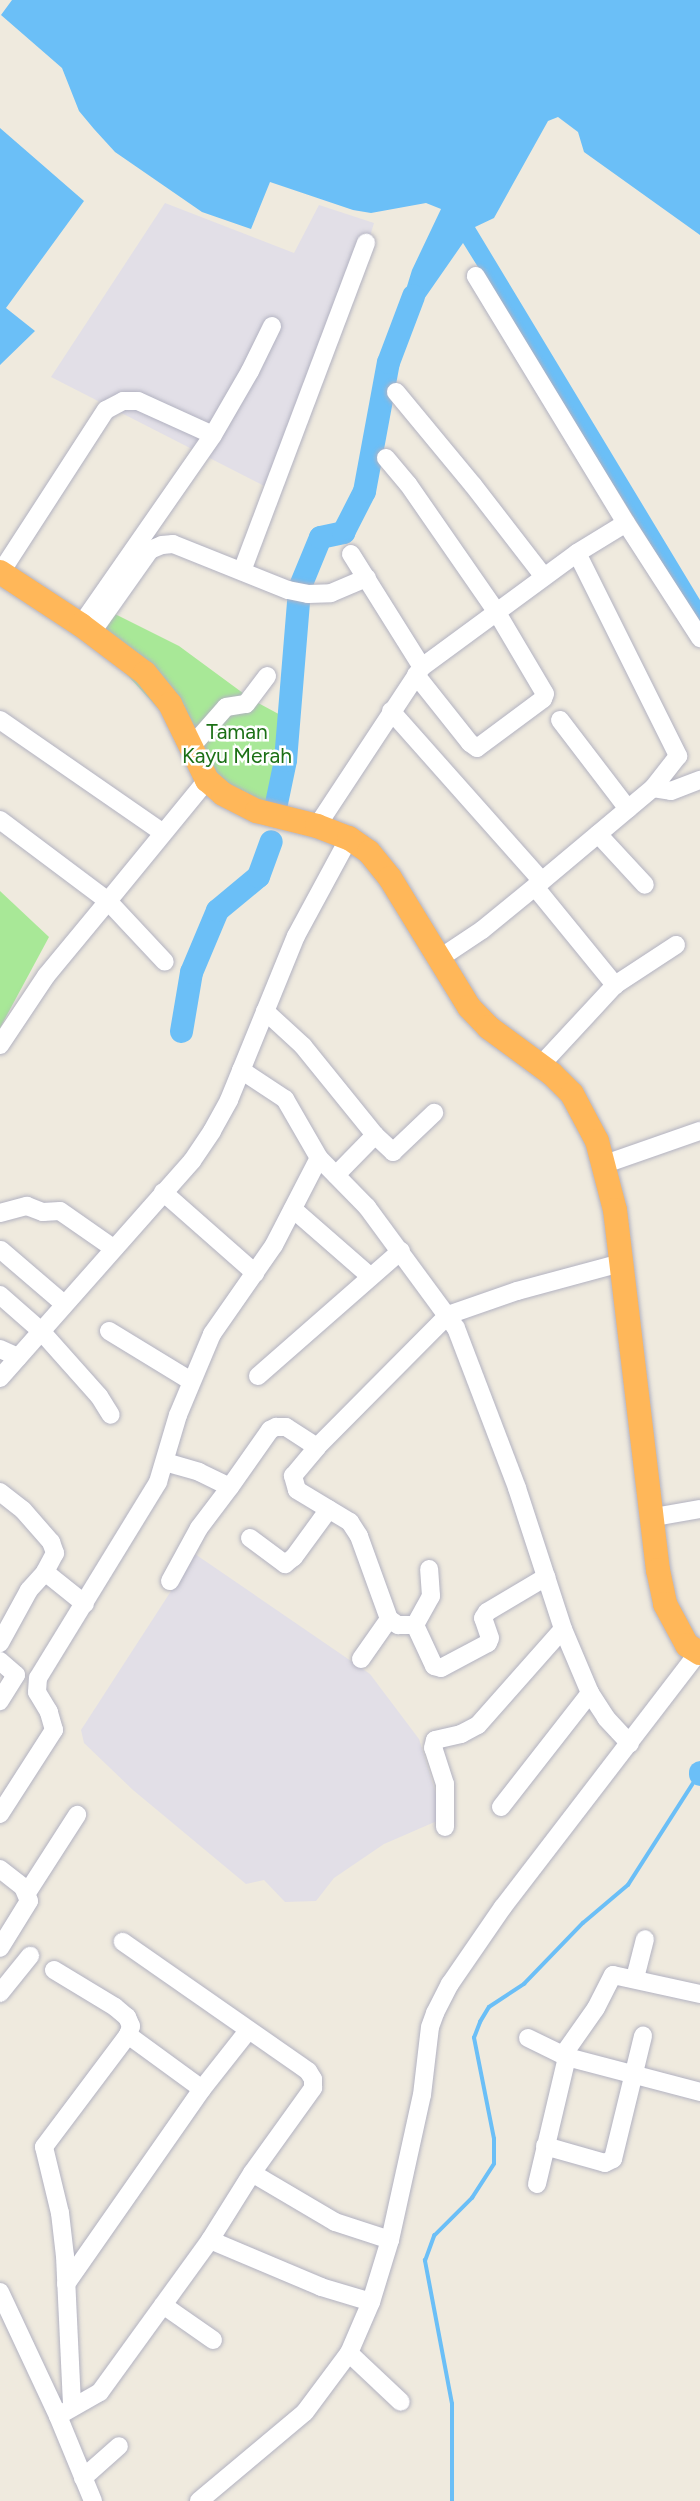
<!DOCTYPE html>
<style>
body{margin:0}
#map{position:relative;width:700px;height:2501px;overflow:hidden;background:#efeade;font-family:Figtree,sans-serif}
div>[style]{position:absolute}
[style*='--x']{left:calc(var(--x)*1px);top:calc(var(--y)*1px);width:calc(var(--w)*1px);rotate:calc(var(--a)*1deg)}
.industrial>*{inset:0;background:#e2dfe7}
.green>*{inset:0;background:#a8e897}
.water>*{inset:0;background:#6bbff7}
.stream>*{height:3.5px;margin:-1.75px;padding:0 1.75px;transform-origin:1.75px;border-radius:1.75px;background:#6bbff7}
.river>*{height:23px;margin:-11.5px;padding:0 11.5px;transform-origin:11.5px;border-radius:11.5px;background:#6bbff7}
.roads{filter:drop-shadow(0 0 2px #b2b2c1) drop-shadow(0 0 2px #b2b2c1)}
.minor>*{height:18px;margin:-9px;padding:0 9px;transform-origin:9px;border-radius:9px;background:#fff}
.highway>*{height:24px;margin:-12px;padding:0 12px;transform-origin:12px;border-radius:12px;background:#ffb759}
span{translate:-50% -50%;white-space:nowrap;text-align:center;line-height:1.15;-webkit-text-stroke:5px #fff;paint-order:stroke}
.park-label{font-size:21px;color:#1c7016}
</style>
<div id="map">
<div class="industrial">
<div style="clip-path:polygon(165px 203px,294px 253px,319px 205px,374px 223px,344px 324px,278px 493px,51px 377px)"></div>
<div style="clip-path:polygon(195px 1554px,370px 1674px,419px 1739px,437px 1798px,437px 1821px,384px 1844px,334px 1878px,316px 1901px,285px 1902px,264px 1880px,246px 1884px,133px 1790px,84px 1743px,81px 1730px)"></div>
</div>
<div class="green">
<div style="clip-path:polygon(111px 612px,179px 646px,251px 699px,286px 718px,282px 762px,273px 798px,255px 808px,227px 794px,168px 719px,105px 651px,91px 641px)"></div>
<div style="clip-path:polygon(0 891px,49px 937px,0 1028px)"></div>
</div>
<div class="water">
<div style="clip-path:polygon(12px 0,700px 0,700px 235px,584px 152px,578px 132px,558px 117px,548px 121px,494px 218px,475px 227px,700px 600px,700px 624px,463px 243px,406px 325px,396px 322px,412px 270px,441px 209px,426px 203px,371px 213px,353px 210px,270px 182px,251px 229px,202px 212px,115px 152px,94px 129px,79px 111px,62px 68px,1px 15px)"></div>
<div style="clip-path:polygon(0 128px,84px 201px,6px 308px,35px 331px,0 365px)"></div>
</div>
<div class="stream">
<div style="--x:452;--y:2501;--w:97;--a:-90"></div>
<div style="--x:452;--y:2404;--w:146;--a:-100.7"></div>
<div style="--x:425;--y:2261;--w:27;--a:-70"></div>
<div style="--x:434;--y:2236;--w:54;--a:-45"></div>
<div style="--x:472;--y:2198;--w:40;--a:-57.1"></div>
<div style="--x:494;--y:2164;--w:25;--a:-90"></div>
<div style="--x:494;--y:2139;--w:103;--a:-101.2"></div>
<div style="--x:474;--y:2038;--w:17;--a:-69"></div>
<div style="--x:480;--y:2022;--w:17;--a:-59"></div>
<div style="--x:489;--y:2007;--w:42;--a:-33.3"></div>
<div style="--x:524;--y:1984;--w:85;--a:-46"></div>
<div style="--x:583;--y:1923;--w:59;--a:-40.2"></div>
<div style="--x:628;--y:1885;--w:132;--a:-57.4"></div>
</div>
<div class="river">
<div style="--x:276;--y:803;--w:44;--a:-78.2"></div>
<div style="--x:285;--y:760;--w:173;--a:-85.3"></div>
<div style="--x:299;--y:588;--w:55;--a:-67.6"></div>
<div style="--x:320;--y:537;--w:24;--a:-12"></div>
<div style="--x:343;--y:532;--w:46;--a:-62.9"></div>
<div style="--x:364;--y:491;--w:131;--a:-79.5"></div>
<div style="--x:388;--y:362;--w:71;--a:-69.3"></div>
<div style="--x:181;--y:1031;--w:60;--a:-80.4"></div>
<div style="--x:191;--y:972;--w:67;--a:-67.2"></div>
<div style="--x:217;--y:910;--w:53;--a:-39.7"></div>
<div style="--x:258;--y:876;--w:37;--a:-70"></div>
<div style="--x:700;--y:1772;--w:2;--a:90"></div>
</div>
<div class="roads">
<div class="minor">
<div style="--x:396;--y:392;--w:121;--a:50.4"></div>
<div style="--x:473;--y:485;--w:116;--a:52.3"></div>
<div style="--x:386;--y:458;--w:34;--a:50"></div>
<div style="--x:408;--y:484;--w:155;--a:55.3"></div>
<div style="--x:496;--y:611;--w:96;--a:59.4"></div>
<div style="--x:545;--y:694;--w:5;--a:112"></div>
<div style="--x:543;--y:699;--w:82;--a:143.4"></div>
<div style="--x:477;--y:748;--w:9;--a:-144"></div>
<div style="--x:470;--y:743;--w:87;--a:-128.5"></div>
<div style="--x:626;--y:523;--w:137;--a:57.2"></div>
<div style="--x:577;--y:553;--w:227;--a:63.5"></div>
<div style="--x:678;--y:756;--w:41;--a:128"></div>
<div style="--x:351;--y:554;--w:133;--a:57.9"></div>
<div style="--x:242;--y:571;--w:351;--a:-69.3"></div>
<div style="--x:1;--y:572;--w:193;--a:-57.1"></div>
<div style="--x:106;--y:410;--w:19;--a:-28"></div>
<div style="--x:123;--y:401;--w:15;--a:0"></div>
<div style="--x:138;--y:401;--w:82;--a:24.4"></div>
<div style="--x:81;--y:625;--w:231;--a:-55.2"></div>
<div style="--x:213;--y:435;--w:74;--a:-60"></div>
<div style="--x:250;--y:371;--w:50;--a:-63.9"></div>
<div style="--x:92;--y:632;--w:100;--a:-54.7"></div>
<div style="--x:150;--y:550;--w:13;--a:-23"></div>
<div style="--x:162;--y:545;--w:11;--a:-5"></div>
<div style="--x:173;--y:544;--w:124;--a:21.8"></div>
<div style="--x:288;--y:590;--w:20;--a:11"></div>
<div style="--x:308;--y:594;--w:23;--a:-2"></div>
<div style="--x:331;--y:593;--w:39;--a:-23"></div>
<div style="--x:391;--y:711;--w:227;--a:48.4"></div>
<div style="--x:542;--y:881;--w:77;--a:140.8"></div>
<div style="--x:482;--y:930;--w:50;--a:146.3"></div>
<div style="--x:0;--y:720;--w:198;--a:34.7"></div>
<div style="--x:560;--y:720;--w:112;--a:52.6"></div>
<div style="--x:191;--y:747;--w:53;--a:-48.8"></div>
<div style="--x:226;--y:707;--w:20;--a:-9"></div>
<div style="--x:246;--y:704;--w:35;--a:-53"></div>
<div style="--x:0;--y:820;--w:135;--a:36.9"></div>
<div style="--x:108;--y:901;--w:156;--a:-50.7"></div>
<div style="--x:317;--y:826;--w:191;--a:-56.6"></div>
<div style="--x:422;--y:667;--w:192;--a:-36.3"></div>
<div style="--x:577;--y:553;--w:57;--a:-31.5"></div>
<div style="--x:626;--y:523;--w:289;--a:-121.3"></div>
<div style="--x:598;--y:834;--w:69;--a:47.3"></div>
<div style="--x:542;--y:881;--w:145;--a:-40"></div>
<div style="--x:653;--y:788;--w:18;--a:9"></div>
<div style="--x:671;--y:791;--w:31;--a:-21"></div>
<div style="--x:535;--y:887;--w:127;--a:50.8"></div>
<div style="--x:615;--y:985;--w:109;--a:132.8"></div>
<div style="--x:615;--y:985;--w:73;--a:-33.3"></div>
<div style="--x:265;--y:1011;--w:52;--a:42.6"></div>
<div style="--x:303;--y:1046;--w:114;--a:51"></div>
<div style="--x:375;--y:1135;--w:25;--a:43"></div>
<div style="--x:393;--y:1152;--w:57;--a:-43.6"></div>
<div style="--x:0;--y:1045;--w:83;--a:-56.3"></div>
<div style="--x:46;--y:976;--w:97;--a:-50.4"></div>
<div style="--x:108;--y:901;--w:83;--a:46.9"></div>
<div style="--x:241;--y:1070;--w:53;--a:33.4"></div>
<div style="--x:285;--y:1099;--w:68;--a:60"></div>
<div style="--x:319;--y:1158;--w:69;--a:45.6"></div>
<div style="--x:367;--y:1207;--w:150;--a:53.7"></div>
<div style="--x:456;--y:1328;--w:171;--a:69.1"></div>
<div style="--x:517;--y:1488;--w:148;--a:71.9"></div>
<div style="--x:563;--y:1629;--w:69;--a:67.1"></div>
<div style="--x:590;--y:1693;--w:30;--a:57"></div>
<div style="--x:606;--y:1718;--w:35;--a:47"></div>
<div style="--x:605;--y:1164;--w:101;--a:-19.2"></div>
<div style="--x:336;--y:1175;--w:56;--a:-45.7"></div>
<div style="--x:163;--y:1192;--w:123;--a:41.4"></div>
<div style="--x:293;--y:1209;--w:103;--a:41.1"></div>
<div style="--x:0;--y:1213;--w:28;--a:-15"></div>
<div style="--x:27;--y:1206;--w:17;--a:21"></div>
<div style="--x:43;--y:1212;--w:17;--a:-3"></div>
<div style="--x:60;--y:1211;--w:65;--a:34.9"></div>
<div style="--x:1;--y:1250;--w:83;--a:40.6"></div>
<div style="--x:0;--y:1295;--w:55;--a:41.3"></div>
<div style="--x:41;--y:1331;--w:87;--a:48.3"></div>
<div style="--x:99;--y:1396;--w:22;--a:58"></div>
<div style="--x:109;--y:1331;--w:96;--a:31.4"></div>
<div style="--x:0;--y:1349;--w:20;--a:24"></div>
<div style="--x:258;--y:1376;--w:190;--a:-41.2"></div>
<div style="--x:0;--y:1378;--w:290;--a:-48.5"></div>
<div style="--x:192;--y:1161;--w:36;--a:-56"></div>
<div style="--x:212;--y:1131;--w:35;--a:-61"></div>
<div style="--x:229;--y:1100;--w:177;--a:-67.8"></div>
<div style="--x:296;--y:936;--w:111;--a:-61.6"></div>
<div style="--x:165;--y:1462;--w:35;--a:16"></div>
<div style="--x:199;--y:1472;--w:34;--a:26"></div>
<div style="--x:230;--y:1487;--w:70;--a:-54.9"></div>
<div style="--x:270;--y:1430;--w:7;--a:-27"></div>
<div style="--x:276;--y:1427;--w:10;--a:0"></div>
<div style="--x:286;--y:1427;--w:37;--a:33"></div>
<div style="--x:0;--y:1492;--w:29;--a:38"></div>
<div style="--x:23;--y:1510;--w:43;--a:48.8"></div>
<div style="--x:51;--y:1542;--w:12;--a:70"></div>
<div style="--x:55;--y:1553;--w:21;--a:118"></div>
<div style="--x:45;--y:1572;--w:51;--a:38.7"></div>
<div style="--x:654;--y:1517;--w:47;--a:-9.9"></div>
<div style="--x:250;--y:1538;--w:44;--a:36.6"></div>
<div style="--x:285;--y:1564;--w:11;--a:-38"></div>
<div style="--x:294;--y:1557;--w:59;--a:-53.9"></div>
<div style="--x:170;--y:1581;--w:60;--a:-61.3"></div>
<div style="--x:199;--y:1528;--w:51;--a:-52.9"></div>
<div style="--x:389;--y:1619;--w:11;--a:34"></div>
<div style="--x:398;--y:1625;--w:17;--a:0"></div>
<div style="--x:415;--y:1625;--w:45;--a:65.1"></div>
<div style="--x:434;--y:1666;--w:7;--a:16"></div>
<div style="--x:441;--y:1668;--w:53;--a:-28"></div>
<div style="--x:488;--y:1643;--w:5;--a:-68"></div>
<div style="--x:490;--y:1638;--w:21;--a:-109"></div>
<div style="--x:483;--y:1618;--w:7;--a:-56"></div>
<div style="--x:487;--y:1612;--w:69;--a:-30.7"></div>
<div style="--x:415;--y:1625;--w:33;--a:-61"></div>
<div style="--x:431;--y:1596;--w:27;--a:-94"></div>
<div style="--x:0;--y:1643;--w:60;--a:-61.3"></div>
<div style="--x:29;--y:1590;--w:24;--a:-48"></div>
<div style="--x:361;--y:1659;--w:49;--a:-55"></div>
<div style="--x:389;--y:1619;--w:88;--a:-109.9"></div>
<div style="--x:359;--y:1536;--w:17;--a:-123"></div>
<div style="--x:350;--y:1522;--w:62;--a:-148.9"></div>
<div style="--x:297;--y:1490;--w:15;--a:-106"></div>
<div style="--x:293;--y:1476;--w:38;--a:-50"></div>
<div style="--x:317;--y:1447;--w:186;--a:-45.2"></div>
<div style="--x:448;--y:1315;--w:73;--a:-19.2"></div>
<div style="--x:517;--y:1291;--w:108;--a:-15.1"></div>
<div style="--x:0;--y:1661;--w:21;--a:41"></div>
<div style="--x:16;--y:1675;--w:31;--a:122"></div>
<div style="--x:501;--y:1807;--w:145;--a:-52"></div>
<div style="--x:0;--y:1814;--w:100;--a:-57.3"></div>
<div style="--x:54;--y:1730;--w:19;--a:-106"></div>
<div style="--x:49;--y:1712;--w:23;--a:-121"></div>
<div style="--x:37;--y:1692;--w:14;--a:-86"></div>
<div style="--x:38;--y:1678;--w:230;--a:-58.5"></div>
<div style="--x:158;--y:1482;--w:70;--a:-73.4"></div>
<div style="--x:178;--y:1415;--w:88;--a:-67.2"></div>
<div style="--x:212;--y:1334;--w:108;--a:-55.1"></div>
<div style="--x:274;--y:1245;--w:98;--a:-62.7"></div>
<div style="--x:445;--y:1827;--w:43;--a:-90"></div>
<div style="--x:445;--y:1784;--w:38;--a:-108"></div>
<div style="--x:433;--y:1748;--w:8;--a:-76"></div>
<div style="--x:435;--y:1740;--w:27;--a:-13"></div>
<div style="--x:461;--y:1734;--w:19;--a:-28"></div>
<div style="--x:478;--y:1725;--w:128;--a:-48.5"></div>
<div style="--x:0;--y:1869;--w:29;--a:38"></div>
<div style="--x:23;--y:1887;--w:15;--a:67"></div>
<div style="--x:29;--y:1901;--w:55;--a:121.7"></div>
<div style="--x:27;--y:1893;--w:93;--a:-57.3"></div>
<div style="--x:54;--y:1970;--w:71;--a:31.2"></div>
<div style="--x:115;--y:2007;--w:16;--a:40"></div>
<div style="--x:127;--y:2017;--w:10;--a:66"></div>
<div style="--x:131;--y:2026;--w:9;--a:108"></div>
<div style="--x:128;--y:2035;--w:140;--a:126.9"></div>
<div style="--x:44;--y:2147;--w:68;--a:76.4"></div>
<div style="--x:60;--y:2213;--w:43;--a:83.4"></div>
<div style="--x:65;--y:2256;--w:151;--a:87.3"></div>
<div style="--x:635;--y:1978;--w:40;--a:-75.6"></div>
<div style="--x:0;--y:1993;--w:48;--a:-51"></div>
<div style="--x:528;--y:2038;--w:43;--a:26"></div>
<div style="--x:567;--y:2057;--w:138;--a:14.7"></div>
<div style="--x:563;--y:2055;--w:57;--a:-54.9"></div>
<div style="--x:596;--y:2008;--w:37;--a:-63"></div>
<div style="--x:613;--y:1975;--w:89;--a:12.3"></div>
<div style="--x:202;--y:2089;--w:73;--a:-51.7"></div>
<div style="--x:545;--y:2146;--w:62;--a:15.8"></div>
<div style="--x:605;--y:2163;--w:9;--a:-27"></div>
<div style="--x:613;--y:2159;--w:127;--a:-76.3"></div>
<div style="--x:252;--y:2173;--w:96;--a:30.6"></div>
<div style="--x:335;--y:2222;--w:58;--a:18.1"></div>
<div style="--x:537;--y:2184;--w:130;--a:-76.7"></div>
<div style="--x:210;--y:2240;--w:121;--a:22.9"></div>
<div style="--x:321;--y:2287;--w:52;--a:16.7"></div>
<div style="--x:66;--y:2284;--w:238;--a:-55.1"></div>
<div style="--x:202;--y:2089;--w:92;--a:-143.9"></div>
<div style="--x:0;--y:2292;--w:137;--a:64.9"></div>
<div style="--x:58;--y:2416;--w:92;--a:67.6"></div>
<div style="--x:163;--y:2305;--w:61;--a:35"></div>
<div style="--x:349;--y:2353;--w:71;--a:43.3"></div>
<div style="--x:58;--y:2416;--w:48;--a:-29.7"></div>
<div style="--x:100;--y:2392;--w:188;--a:-54.1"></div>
<div style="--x:210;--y:2240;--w:79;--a:-57.9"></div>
<div style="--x:252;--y:2173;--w:105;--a:-54.3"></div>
<div style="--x:313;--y:2088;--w:9;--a:-90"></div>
<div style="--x:313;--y:2079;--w:9;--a:-122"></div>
<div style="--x:308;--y:2071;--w:226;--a:-145.1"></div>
<div style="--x:83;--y:2478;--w:48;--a:-41.6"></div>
<div style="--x:199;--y:2501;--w:138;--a:-40"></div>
<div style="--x:305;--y:2412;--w:74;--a:-53.3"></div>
<div style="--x:349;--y:2353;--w:56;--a:-66.7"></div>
<div style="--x:371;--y:2302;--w:65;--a:-73"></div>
<div style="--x:390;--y:2240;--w:148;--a:-77.6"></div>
<div style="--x:422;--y:2095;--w:68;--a:-83.3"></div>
<div style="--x:430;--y:2027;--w:15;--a:-70"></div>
<div style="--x:435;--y:2013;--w:33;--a:-63"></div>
<div style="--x:450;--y:1984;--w:93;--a:-55.5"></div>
<div style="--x:503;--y:1907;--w:320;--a:-52.5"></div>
</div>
<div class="highway">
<div style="--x:0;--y:572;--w:97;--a:33.2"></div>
<div style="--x:81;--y:625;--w:80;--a:36.9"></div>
<div style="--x:145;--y:673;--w:40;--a:51"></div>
<div style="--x:170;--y:704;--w:85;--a:64"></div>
<div style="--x:207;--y:780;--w:21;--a:41"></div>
<div style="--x:223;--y:794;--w:38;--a:27"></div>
<div style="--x:257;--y:811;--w:62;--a:14"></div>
<div style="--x:317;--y:826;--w:34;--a:21"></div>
<div style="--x:349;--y:838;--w:24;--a:35"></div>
<div style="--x:369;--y:852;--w:33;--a:51"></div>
<div style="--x:390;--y:878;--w:151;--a:58.5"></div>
<div style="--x:469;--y:1007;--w:28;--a:46"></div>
<div style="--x:488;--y:1027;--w:79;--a:36.3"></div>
<div style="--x:552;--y:1074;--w:28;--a:45"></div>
<div style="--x:572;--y:1094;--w:53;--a:62"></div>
<div style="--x:597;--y:1141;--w:71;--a:75.4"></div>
<div style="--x:615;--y:1210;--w:363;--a:83.2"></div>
<div style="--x:658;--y:1570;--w:35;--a:78"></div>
<div style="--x:665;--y:1604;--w:47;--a:61.8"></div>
<div style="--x:687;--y:1645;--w:15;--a:32"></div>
</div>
</div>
<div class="park-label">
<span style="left:237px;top:744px">Taman<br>Kayu Merah</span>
</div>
</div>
